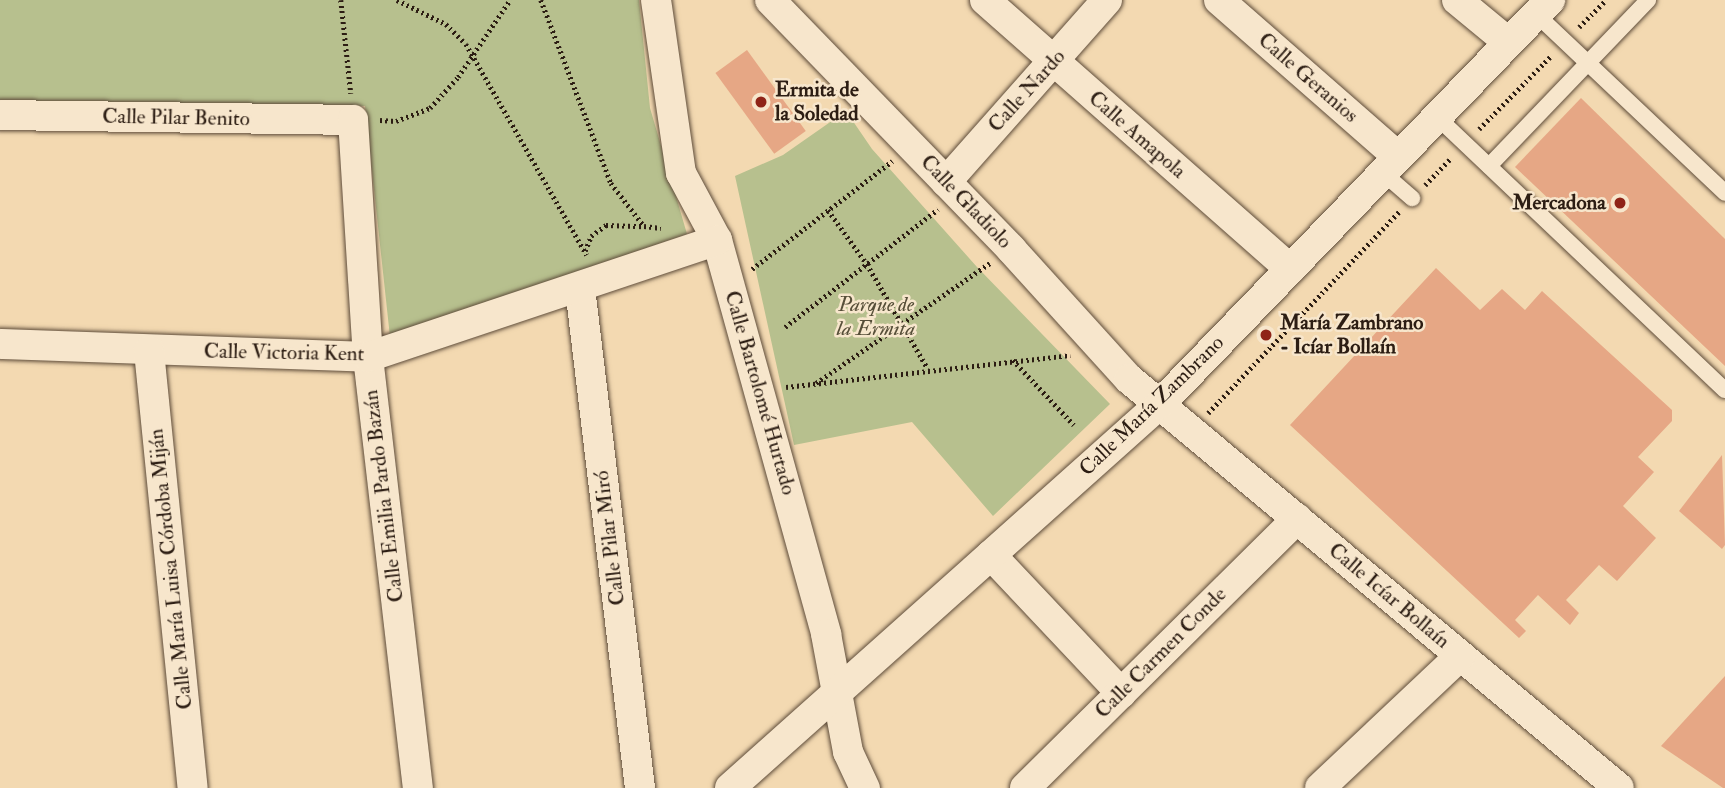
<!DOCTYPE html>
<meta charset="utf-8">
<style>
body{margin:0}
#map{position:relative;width:1725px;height:788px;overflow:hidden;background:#f3d9b1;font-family:"IM FELL Double Pica",serif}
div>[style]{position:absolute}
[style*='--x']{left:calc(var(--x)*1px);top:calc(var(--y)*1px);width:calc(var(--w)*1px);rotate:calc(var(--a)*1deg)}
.green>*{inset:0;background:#b7c08e}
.building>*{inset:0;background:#e6a785;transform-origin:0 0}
.path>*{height:4.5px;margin-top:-2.25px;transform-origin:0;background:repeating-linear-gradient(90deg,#2c1d13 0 2px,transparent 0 5.5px)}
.roads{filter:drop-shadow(0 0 2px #5e4c3a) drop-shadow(0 0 2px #5e4c3a)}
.service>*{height:16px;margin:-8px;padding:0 8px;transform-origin:8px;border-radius:8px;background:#f7e6cc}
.minor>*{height:30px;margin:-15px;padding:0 15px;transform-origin:15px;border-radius:15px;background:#f7e6cc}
.dots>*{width:19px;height:19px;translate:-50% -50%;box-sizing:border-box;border:4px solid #f7e6cc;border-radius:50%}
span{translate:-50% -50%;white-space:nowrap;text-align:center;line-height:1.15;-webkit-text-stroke:5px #f7e6cc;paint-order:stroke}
.street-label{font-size:21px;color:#2c1d13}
.poi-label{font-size:21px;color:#2c1d13;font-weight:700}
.left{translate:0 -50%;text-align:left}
.right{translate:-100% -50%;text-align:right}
.park-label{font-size:21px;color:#564e38;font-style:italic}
</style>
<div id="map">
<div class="green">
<div style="clip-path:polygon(0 0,639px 0,650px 108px,687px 234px,390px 337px,365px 106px,0 101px)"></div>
<div style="clip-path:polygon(846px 111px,872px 149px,977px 267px,1110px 404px,993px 516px,912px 422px,794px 445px,735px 176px,783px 155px)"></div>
</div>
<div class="building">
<div style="left:747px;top:50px;width:100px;height:39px;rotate:54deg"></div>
<div style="clip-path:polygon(1581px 98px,1725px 239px,1725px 366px,1515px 167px)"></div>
<div style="clip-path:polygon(1436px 268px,1480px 310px,1502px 289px,1525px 310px,1542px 291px,1672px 410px,1672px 421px,1638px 457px,1654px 472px,1623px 506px,1656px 538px,1617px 581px,1599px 565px,1566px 600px,1579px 613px,1570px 625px,1538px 595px,1515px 620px,1526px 631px,1519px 638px,1290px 425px)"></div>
<div style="clip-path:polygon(1722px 455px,1725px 545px,1722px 549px,1679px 511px)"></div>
<div style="clip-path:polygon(1725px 676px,1725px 788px,1723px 788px,1661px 746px)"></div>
</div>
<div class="path">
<div style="--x:341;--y:0;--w:94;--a:83.9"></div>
<div style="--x:397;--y:0;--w:55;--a:26.1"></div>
<div style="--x:446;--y:24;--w:28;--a:45"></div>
<div style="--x:466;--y:44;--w:243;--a:60.2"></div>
<div style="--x:541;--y:0;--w:196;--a:69.1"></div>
<div style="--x:611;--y:183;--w:54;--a:52.5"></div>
<div style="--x:644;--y:226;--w:17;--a:7"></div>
<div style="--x:1579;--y:27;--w:38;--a:-45"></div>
<div style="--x:380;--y:120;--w:16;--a:4"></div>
<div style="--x:396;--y:121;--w:36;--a:-21"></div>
<div style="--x:430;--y:108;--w:42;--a:-47.9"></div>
<div style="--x:458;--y:77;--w:93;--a:-56"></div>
<div style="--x:1479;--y:129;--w:103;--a:-45.4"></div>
<div style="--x:1425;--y:185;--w:37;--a:-46"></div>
<div style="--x:828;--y:210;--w:67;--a:54.2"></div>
<div style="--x:867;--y:264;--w:121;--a:59.8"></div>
<div style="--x:585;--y:251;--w:16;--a:-68"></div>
<div style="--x:591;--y:236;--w:19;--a:-36"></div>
<div style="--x:606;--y:225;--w:37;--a:2"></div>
<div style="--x:752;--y:269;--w:177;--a:-37.6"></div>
<div style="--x:785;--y:327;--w:193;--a:-37.6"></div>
<div style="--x:1013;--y:360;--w:89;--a:46.8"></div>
<div style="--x:816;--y:383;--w:211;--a:-34.6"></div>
<div style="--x:786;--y:387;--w:286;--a:-6.4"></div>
<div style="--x:1208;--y:413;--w:279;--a:-46.5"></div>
</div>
<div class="roads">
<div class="service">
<div style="--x:1536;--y:14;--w:260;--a:43.4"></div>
<div style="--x:1436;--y:116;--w:398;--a:43.5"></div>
<div style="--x:1489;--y:166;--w:230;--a:-46.2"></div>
<div style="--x:1382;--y:172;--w:40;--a:41"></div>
</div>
<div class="minor">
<div style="--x:656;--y:0;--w:175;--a:81.8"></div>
<div style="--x:681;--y:173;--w:76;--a:61.8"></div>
<div style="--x:717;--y:240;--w:409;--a:74.5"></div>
<div style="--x:826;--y:634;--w:120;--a:79.4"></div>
<div style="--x:848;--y:752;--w:40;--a:65"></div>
<div style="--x:770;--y:0;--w:347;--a:45.9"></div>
<div style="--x:1011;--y:249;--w:176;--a:47.8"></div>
<div style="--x:1129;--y:379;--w:638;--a:39.85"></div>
<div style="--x:985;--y:0;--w:407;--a:41.4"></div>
<div style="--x:1219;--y:0;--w:237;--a:41.2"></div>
<div style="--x:1457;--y:0;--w:66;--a:39.5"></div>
<div style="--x:0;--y:115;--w:353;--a:0.8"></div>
<div style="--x:353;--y:120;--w:237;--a:86.4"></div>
<div style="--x:368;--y:357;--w:434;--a:83.4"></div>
<div style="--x:946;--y:182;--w:243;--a:-48.5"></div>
<div style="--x:580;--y:288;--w:504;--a:83.16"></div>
<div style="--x:0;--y:344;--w:368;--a:2"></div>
<div style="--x:368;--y:357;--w:368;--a:-18.5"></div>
<div style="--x:149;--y:351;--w:439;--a:84.3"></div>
<div style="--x:991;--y:555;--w:190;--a:46.7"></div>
<div style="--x:730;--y:788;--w:577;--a:-41.77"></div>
<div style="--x:1160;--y:404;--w:562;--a:-46.01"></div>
<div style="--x:1025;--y:788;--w:383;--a:-44.7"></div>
<div style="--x:1320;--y:788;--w:192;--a:-43.3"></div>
</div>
</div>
<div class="dots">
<div style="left:761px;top:102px;background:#8f2418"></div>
<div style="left:1620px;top:203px;background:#8f2418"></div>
<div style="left:1266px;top:335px;background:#8f2418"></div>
</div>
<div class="street-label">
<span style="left:1308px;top:78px;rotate:41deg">Calle Geranios</span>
<span style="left:1027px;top:91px;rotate:-48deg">Calle Nardo</span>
<span style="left:176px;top:118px;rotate:1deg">Calle Pilar Benito</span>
<span style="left:1137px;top:135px;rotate:41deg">Calle Amapola</span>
<span style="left:966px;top:202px;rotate:46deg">Calle Gladiolo</span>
<span style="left:284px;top:353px;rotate:1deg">Calle Victoria Kent</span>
<span style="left:760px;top:393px;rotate:74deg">Calle Bartolomé Hurtado</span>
<span style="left:1152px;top:406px;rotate:-44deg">Calle María Zambrano</span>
<span style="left:384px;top:496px;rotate:-97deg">Calle Emilia Pardo Bazán</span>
<span style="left:610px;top:538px;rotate:-97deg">Calle Pilar Miró</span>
<span style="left:171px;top:569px;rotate:-96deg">Calle María Luisa Córdoba Miján</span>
<span style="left:1389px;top:596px;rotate:40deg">Calle Icíar Bollaín</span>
<span style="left:1161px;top:653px;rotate:-45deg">Calle Carmen Conde</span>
</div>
<div class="poi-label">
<span class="left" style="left:775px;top:102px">Ermita de<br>la Soledad</span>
<span class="right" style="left:1606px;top:203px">Mercadona</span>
<span class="left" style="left:1280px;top:335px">María Zambrano<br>- Icíar Bollaín</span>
</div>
<div class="park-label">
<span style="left:876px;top:317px">Parque de<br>la Ermita</span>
</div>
</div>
